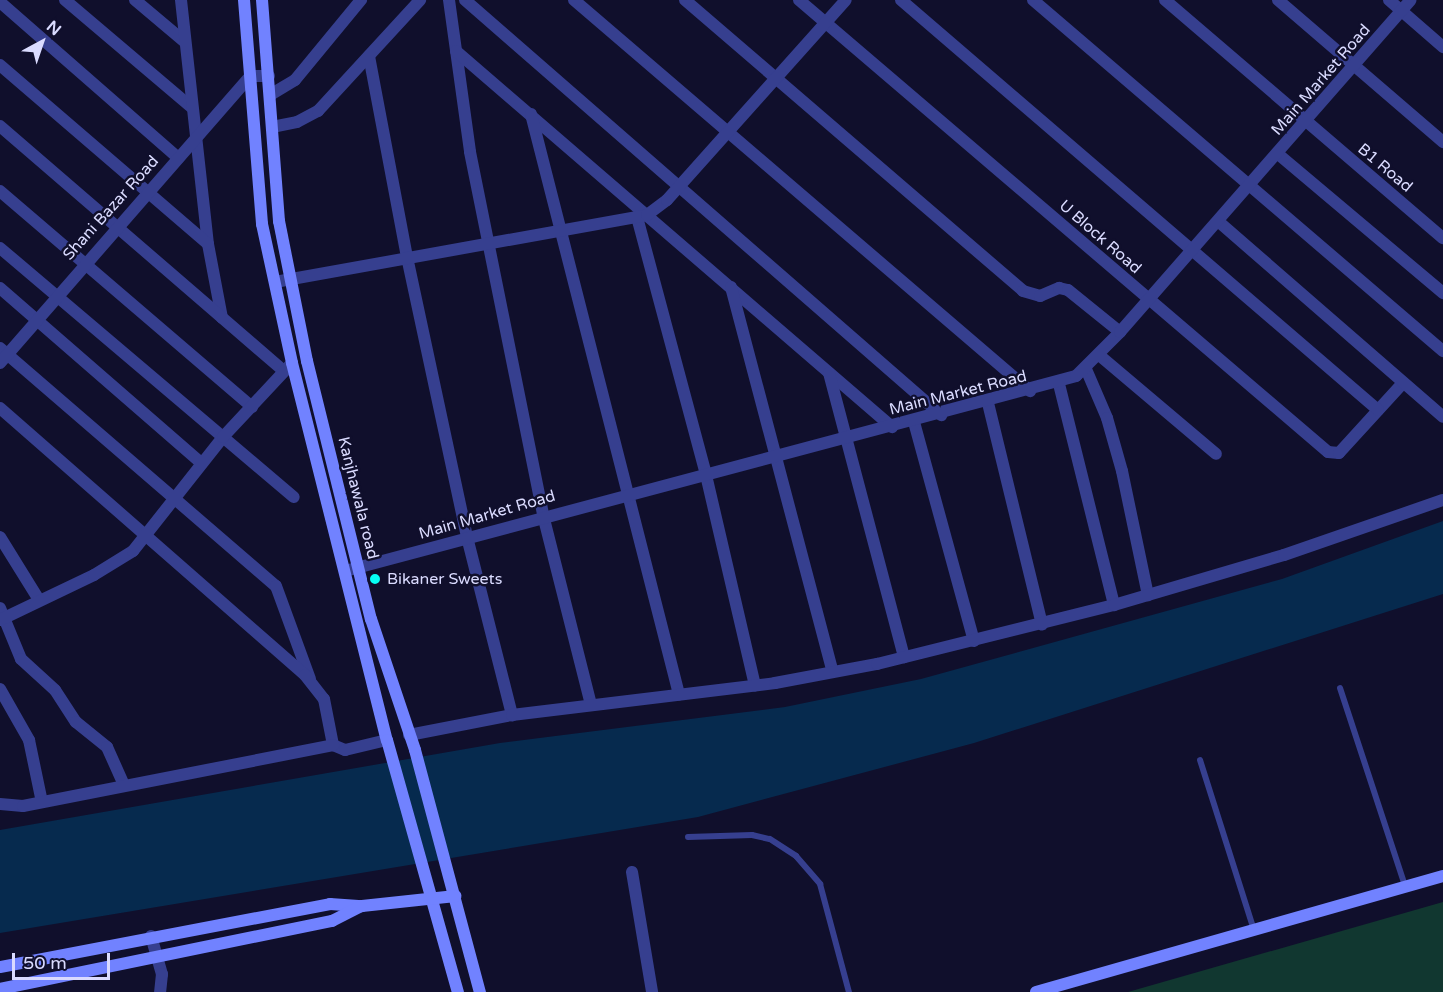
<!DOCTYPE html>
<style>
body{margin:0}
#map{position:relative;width:1443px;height:992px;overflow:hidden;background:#100f2c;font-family:"Varela Round",sans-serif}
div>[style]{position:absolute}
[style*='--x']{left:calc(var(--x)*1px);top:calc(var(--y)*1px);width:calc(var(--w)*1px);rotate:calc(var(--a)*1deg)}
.green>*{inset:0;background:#113730}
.water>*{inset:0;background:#062a4e}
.lane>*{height:6px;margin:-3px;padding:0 3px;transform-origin:3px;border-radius:3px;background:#363f8f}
.street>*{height:12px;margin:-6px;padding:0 6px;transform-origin:6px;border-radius:6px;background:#363f8f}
.secondary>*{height:12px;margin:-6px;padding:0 6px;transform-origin:6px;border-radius:6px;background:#7182ff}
.dots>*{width:16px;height:16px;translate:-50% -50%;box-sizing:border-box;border:3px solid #100f2c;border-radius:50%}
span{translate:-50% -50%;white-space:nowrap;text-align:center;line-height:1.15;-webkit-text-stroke:5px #100f2c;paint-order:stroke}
.street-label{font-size:16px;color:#dadbff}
.poi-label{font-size:16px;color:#dadbff}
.left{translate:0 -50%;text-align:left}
.north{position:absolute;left:12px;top:12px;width:60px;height:60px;-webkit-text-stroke:4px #100f2c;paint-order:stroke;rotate:40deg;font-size:16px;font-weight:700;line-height:24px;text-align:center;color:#dadbff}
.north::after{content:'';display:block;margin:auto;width:21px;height:27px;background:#dadbff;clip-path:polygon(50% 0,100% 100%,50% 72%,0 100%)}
.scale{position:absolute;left:12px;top:953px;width:98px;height:27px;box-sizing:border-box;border:3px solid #dadbff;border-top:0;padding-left:8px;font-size:18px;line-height:21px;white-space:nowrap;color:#dadbff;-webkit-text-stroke:4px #100f2c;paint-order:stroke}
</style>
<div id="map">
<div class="green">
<div style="clip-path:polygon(1443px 902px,1443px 992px,1128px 992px)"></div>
</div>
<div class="water">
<div style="clip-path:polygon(1443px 521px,1443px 594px,974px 743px,698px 817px,0 933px,0 830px,500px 743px,785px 707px,921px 679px,1282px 579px)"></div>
</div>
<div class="lane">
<div style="--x:1340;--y:688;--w:208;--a:71.8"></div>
<div style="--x:1200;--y:760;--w:178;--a:72.4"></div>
<div style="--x:688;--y:837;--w:64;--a:-1.8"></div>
<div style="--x:752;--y:835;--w:18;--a:13"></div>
<div style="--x:770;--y:839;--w:31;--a:33"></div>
<div style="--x:796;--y:856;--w:37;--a:49"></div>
<div style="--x:820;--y:884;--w:112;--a:75"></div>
</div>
<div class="street">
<div style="--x:65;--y:0;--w:165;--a:40.3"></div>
<div style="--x:135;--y:0;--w:65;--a:40"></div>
<div style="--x:181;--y:0;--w:245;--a:83.7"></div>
<div style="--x:208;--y:244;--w:75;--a:79.3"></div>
<div style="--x:449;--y:0;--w:153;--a:82.1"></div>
<div style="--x:470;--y:152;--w:370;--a:78.6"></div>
<div style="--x:543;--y:515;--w:196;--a:75.8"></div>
<div style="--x:465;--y:0;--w:632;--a:41.08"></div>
<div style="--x:574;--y:0;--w:601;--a:40.61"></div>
<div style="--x:685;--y:0;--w:446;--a:40.7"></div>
<div style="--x:1023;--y:291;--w:18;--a:16"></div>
<div style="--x:1040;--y:296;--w:21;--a:-23"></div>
<div style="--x:1059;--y:288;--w:9;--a:13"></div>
<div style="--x:1068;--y:290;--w:67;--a:38.9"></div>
<div style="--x:799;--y:0;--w:696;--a:40.51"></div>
<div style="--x:1328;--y:452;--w:11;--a:5"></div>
<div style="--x:1339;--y:453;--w:95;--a:-47.6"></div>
<div style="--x:901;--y:0;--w:629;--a:40.68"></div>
<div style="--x:1033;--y:0;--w:540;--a:40.57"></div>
<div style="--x:1165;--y:0;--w:366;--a:40.6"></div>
<div style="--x:1278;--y:0;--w:218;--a:40.7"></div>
<div style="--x:1389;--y:0;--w:72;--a:41"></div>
<div style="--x:0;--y:2;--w:237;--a:41.2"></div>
<div style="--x:456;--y:51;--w:576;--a:40.77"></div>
<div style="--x:369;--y:56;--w:205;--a:79.3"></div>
<div style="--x:407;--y:257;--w:286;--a:77.9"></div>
<div style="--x:467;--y:537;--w:184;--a:75.8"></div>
<div style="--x:0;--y:65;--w:274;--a:40.7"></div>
<div style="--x:270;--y:95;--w:29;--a:-31"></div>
<div style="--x:295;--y:80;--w:104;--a:-50.5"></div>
<div style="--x:531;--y:114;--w:599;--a:75.69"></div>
<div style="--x:0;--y:126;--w:375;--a:40.8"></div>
<div style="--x:272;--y:127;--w:25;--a:-11"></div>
<div style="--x:297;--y:122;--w:24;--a:-28"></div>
<div style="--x:318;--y:111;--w:151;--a:-47.4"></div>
<div style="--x:1278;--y:154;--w:216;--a:40.1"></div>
<div style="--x:0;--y:191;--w:332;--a:40.6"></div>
<div style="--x:637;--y:217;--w:267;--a:75"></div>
<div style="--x:706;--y:475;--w:216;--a:76.9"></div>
<div style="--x:1219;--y:222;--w:297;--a:41"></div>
<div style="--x:0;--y:248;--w:385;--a:40.3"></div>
<div style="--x:275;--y:282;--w:378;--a:-10.2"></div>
<div style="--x:647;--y:215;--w:25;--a:-37"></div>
<div style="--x:667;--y:200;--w:268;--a:-48.2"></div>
<div style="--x:731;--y:287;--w:398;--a:75.2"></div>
<div style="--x:0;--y:288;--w:267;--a:41"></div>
<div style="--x:0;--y:348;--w:364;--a:40.8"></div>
<div style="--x:276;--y:586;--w:99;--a:69.9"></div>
<div style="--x:1099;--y:355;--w:153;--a:40.2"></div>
<div style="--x:0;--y:363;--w:381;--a:-48.9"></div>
<div style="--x:250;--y:76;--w:19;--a:0"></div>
<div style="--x:1086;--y:369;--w:53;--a:66.8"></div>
<div style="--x:1107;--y:418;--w:55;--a:74.2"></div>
<div style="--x:1122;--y:471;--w:127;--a:78.2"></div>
<div style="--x:829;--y:373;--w:294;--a:75.2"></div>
<div style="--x:1059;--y:384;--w:228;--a:76"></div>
<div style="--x:988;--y:403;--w:228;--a:76.3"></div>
<div style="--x:0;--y:408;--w:405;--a:41.2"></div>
<div style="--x:305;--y:675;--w:31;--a:52"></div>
<div style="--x:324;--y:699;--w:47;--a:78.9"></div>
<div style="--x:333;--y:745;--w:13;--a:23"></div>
<div style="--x:345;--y:750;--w:43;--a:-13.4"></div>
<div style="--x:914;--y:422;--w:227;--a:74.7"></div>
<div style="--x:0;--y:537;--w:74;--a:58.2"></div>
<div style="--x:345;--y:571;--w:757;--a:-14.94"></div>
<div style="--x:1076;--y:376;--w:62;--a:-45"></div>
<div style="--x:1120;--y:332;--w:441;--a:-48.8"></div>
<div style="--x:0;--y:608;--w:55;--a:67.6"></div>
<div style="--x:21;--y:659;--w:46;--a:42.4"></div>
<div style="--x:55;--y:690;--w:38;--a:57"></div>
<div style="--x:76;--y:722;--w:40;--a:39"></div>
<div style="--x:107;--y:747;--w:42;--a:65.9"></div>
<div style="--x:0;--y:620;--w:104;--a:-25.6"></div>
<div style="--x:94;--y:575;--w:46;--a:-31.6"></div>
<div style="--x:133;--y:551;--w:145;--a:-51.7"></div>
<div style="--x:223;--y:437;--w:101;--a:-47"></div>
<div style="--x:0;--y:689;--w:59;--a:60.4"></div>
<div style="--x:29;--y:740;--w:63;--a:78.2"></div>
<div style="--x:409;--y:735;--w:105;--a:-11"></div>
<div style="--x:512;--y:715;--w:265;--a:-6.9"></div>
<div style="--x:775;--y:683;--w:104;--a:-10.6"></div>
<div style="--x:877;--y:664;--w:244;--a:-14"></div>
<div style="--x:1114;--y:605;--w:177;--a:-16.4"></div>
<div style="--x:1284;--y:555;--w:168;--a:-19.1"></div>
<div style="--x:0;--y:804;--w:23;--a:5"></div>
<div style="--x:23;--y:806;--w:316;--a:-11.1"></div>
<div style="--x:632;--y:872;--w:122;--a:80.5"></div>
<div style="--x:151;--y:936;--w:40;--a:74"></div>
<div style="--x:162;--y:974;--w:18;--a:96"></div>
</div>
<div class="secondary">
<div style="--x:244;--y:0;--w:225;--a:85.4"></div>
<div style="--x:262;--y:224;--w:142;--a:77.8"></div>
<div style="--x:292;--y:363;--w:389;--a:75.9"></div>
<div style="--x:387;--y:740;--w:262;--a:74.3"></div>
<div style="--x:262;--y:0;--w:222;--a:85.6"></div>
<div style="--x:279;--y:221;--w:143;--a:78.7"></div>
<div style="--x:307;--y:361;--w:266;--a:76.1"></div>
<div style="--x:371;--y:619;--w:138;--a:71.4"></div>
<div style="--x:415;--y:750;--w:251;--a:75"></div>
<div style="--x:0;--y:967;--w:336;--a:-10.8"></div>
<div style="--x:330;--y:904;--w:32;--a:4"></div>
<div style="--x:362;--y:906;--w:94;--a:-6.1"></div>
<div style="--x:0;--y:989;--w:339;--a:-11.6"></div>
<div style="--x:332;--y:921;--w:33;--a:-27"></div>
<div style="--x:1036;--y:992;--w:423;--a:-15.9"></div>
</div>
<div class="dots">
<div style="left:375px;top:579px;background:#06fff5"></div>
</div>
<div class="street-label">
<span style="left:1321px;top:80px;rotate:-49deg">Main Market Road</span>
<span style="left:1385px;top:168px;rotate:40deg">B1 Road</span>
<span style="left:111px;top:208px;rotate:-48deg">Shani Bazar Road</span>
<span style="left:1100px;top:237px;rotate:41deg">U Block Road</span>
<span style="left:958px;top:393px;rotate:-14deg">Main Market Road</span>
<span style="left:358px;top:498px;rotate:76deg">Kanjhawala road</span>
<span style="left:487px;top:515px;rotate:-16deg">Main Market Road</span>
</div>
<div class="poi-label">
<span class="left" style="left:387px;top:579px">Bikaner Sweets</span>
</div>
<div class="north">N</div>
<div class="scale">50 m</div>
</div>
